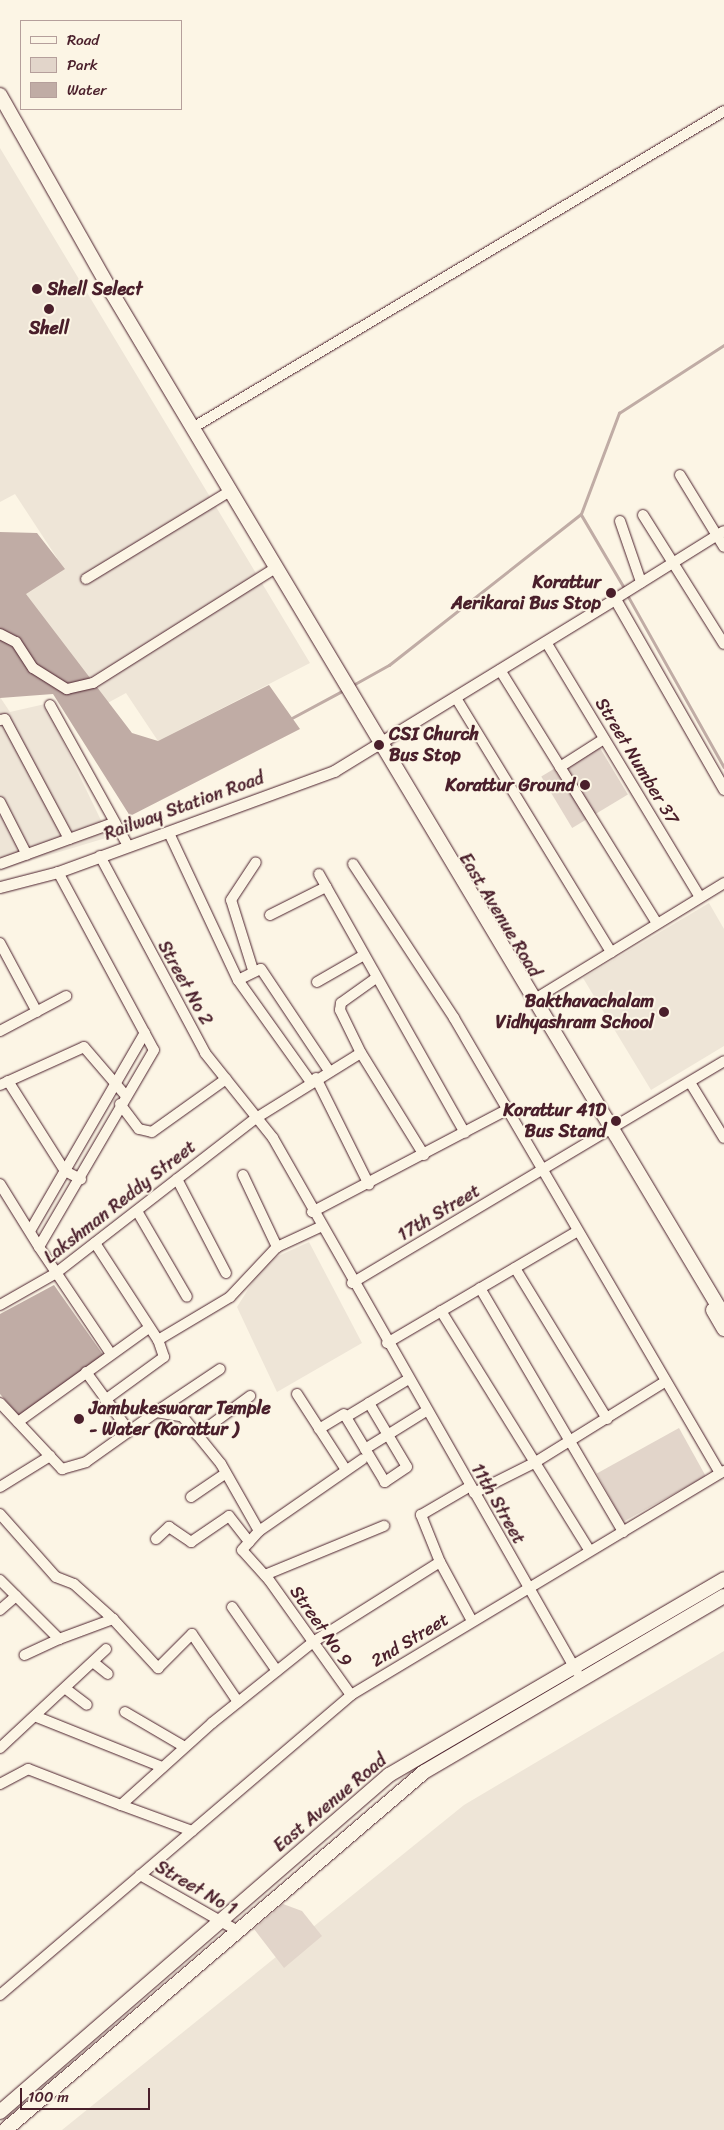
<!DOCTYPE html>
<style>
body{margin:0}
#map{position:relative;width:724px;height:2130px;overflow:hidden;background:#fcf5e5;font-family:Sriracha,sans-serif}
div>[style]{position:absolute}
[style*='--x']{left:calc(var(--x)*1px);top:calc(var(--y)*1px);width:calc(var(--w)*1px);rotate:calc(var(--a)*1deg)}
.built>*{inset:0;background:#eee5d7}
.green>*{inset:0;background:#e2d5ca;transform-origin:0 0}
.water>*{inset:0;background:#c0aca5}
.stream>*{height:2.5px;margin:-1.25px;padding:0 1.25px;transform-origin:1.25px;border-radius:1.25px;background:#c0aca5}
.roads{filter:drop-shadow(0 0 1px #4a1f2b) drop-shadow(0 0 1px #4a1f2b)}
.minor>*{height:10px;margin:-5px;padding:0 5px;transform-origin:5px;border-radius:5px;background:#fcf5e5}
.tertiary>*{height:11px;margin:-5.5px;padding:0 5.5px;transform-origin:5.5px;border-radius:5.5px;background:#fcf5e5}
.secondary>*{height:14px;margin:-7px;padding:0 7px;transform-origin:7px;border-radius:7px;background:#fcf5e5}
.dots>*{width:14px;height:14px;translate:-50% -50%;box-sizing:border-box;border:2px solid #fcf5e5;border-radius:50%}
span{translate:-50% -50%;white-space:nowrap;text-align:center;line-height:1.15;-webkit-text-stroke:4px #fcf5e5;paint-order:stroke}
.poi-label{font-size:18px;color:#4a1f2b;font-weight:700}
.left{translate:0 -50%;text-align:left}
.right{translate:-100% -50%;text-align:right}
.street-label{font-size:18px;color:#4a1f2b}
.legend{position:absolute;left:20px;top:20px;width:162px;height:90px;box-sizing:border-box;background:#fcf5e5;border:1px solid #b59f9b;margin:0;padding:6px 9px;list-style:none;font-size:15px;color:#4a1f2b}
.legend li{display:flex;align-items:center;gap:10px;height:25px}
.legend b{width:25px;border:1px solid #b59f9b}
.scale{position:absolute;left:20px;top:2088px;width:130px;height:22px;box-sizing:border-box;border:2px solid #4a1f2b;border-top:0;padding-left:6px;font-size:15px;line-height:18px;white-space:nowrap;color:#4a1f2b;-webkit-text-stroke:4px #fcf5e5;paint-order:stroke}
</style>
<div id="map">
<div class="built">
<div style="clip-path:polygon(0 148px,310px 663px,158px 741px,126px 693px,91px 712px,15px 583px,57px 558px,15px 494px,0 502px)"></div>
<div style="clip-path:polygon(0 697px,10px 712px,45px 704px,109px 837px,0 870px)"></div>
<div style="clip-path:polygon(709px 903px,724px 929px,724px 1046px,651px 1090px,583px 978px)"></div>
<div style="clip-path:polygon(309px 1242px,362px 1343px,277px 1392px,237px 1307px,265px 1262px)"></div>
<div style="clip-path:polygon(724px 1651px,724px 2130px,62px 2130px,464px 1805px)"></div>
</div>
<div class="green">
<div style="left:597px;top:743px;width:60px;height:65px;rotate:59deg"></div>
<div style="left:679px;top:1428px;width:55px;height:94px;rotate:61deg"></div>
<div style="clip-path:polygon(283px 1904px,302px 1911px,322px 1936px,284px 1968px,254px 1929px)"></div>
</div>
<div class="water">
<div style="clip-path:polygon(0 532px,37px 533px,65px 569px,26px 594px,132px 733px,158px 741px,269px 685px,300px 729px,130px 816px,53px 694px,0 698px)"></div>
<div style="clip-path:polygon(54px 1285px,106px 1359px,22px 1419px,0 1394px,0 1314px)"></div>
</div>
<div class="stream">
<div style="--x:581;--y:514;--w:87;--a:59.6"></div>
<div style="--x:627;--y:594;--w:198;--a:60.7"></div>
<div style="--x:353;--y:685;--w:41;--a:-29.1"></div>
<div style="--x:389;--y:665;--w:244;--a:-38.2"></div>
<div style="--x:581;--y:514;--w:108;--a:-69.4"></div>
<div style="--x:619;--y:413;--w:125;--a:-32.9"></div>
<div style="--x:290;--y:719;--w:61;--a:-28.2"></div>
</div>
<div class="roads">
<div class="minor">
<div style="--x:194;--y:427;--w:617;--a:-30.8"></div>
<div style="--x:680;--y:475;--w:84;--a:58.6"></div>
<div style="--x:643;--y:515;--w:152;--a:57.9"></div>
<div style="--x:620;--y:521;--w:65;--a:71"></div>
<div style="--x:86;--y:579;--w:163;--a:-31.4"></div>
<div style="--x:615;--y:599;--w:128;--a:-32"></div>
<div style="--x:0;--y:634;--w:18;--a:27"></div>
<div style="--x:16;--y:642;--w:31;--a:57"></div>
<div style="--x:33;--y:668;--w:40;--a:32"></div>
<div style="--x:67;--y:689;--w:27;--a:-13"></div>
<div style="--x:93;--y:683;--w:210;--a:-32.2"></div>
<div style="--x:546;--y:642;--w:298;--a:58.9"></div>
<div style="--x:500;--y:670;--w:298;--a:58.2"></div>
<div style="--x:456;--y:698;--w:298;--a:58.6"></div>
<div style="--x:50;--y:705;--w:161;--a:61"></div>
<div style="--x:0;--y:720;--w:5;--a:-11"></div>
<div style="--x:5;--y:719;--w:136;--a:61.9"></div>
<div style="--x:560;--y:767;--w:52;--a:-32.5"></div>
<div style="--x:0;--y:802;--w:59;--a:63"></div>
<div style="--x:169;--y:833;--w:162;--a:64.9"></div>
<div style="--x:238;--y:980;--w:124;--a:54.5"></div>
<div style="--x:100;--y:856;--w:223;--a:61.9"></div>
<div style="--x:205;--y:1053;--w:109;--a:51.3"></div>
<div style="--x:273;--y:1138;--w:614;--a:60.35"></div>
<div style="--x:0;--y:864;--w:120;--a:-19.9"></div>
<div style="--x:353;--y:864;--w:184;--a:56.7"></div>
<div style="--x:454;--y:1018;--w:527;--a:59.69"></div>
<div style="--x:58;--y:872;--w:202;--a:61.7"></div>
<div style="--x:154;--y:1050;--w:228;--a:120.3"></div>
<div style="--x:39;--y:1247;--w:129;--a:56.1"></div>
<div style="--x:319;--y:874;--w:297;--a:60.6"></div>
<div style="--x:270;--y:915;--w:63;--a:-26.6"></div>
<div style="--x:0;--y:943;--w:78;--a:61.8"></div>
<div style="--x:253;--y:970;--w:73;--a:-107.4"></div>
<div style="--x:231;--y:900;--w:45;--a:-56.7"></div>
<div style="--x:376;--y:978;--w:43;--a:144.5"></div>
<div style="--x:341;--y:1003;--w:7;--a:98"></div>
<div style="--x:340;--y:1010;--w:48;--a:64"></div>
<div style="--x:361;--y:1053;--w:120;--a:58.3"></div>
<div style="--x:238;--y:980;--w:25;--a:-26"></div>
<div style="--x:261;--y:969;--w:123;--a:56.3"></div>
<div style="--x:317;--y:982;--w:54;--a:-29.9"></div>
<div style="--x:535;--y:999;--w:222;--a:-31.5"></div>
<div style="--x:0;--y:1031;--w:75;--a:-27.9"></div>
<div style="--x:316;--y:1078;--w:119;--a:63.6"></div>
<div style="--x:8;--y:1081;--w:107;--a:57.7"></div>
<div style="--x:65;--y:1171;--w:18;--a:27"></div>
<div style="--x:691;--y:1084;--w:63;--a:58.6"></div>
<div style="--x:0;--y:1085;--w:92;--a:-24.3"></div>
<div style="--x:84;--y:1047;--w:65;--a:49.4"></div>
<div style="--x:120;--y:1104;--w:31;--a:53"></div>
<div style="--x:139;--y:1129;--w:13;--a:13"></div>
<div style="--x:152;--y:1132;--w:91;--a:-35.6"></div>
<div style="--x:243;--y:1175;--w:80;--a:64.7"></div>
<div style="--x:177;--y:1179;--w:106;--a:62.5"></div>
<div style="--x:0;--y:1184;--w:74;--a:58.2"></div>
<div style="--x:137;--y:1211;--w:99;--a:59.8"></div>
<div style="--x:312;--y:1212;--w:219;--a:-27.7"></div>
<div style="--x:30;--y:1231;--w:229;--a:-59.9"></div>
<div style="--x:95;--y:1243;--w:116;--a:57"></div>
<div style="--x:158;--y:1340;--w:84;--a:-30.8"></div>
<div style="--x:230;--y:1297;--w:69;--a:-46.8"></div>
<div style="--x:277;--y:1247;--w:47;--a:-24.9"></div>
<div style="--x:515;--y:1268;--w:177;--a:58.6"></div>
<div style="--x:352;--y:1283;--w:433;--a:-30.8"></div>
<div style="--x:480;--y:1288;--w:283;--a:59.6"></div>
<div style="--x:0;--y:1305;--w:64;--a:-29.7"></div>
<div style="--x:56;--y:1273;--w:253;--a:-37.8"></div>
<div style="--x:256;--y:1118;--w:123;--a:-31.8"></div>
<div style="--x:441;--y:1311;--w:282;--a:58.2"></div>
<div style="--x:387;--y:1343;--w:221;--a:-30.4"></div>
<div style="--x:86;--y:1372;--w:73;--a:53.9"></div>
<div style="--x:297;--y:1394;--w:90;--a:57.2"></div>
<div style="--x:105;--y:1400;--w:73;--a:-36.1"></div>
<div style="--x:164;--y:1357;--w:18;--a:-109"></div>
<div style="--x:0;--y:1403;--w:91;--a:46.8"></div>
<div style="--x:62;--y:1469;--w:25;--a:-16"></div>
<div style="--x:86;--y:1462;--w:86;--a:-35.5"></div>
<div style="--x:156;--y:1412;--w:27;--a:10"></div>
<div style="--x:183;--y:1417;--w:60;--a:51"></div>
<div style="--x:221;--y:1464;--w:77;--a:60.4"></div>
<div style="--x:369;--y:1403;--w:74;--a:59.3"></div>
<div style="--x:407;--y:1467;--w:27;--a:146"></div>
<div style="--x:385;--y:1482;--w:76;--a:-121"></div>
<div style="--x:346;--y:1417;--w:27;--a:-31"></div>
<div style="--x:369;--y:1403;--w:44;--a:-31.2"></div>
<div style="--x:156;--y:1412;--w:77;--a:-33.9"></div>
<div style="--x:18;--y:1422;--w:161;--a:-35.7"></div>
<div style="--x:319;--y:1429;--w:29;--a:-31"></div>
<div style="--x:197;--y:1435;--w:66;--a:-36.3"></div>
<div style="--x:365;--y:1449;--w:72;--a:-31.9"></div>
<div style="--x:0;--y:1487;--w:59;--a:-31.8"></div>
<div style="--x:474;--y:1493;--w:67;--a:-26.6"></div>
<div style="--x:534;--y:1463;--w:155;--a:-31.8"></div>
<div style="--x:191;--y:1497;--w:42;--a:-34.4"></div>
<div style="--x:0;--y:1514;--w:84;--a:48.4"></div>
<div style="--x:56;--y:1577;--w:19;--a:21"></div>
<div style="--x:74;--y:1584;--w:52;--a:41.9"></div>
<div style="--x:156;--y:1539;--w:18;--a:-43"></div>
<div style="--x:169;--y:1527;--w:27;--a:34"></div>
<div style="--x:191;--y:1542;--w:46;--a:-34.4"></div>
<div style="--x:229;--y:1516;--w:33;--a:52"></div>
<div style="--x:440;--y:1562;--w:51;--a:-112"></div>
<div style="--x:421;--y:1515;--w:56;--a:-30.3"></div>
<div style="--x:265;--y:1575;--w:129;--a:-22.4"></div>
<div style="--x:0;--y:1580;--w:23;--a:45"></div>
<div style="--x:232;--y:1607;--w:78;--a:54.9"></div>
<div style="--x:0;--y:1610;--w:21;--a:-41"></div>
<div style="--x:16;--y:1596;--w:61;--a:45"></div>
<div style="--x:59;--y:1639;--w:38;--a:155"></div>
<div style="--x:59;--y:1639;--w:58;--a:-20.3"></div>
<div style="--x:113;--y:1619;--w:67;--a:47.4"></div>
<div style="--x:158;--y:1668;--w:48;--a:-45"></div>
<div style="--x:192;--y:1634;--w:82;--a:55.9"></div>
<div style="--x:93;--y:1662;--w:19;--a:39"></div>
<div style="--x:66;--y:1689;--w:26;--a:37"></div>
<div style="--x:351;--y:1695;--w:141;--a:-125.5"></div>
<div style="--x:269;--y:1580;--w:40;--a:-132"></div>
<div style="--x:242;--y:1550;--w:25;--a:-48"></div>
<div style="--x:259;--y:1531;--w:126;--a:-34.7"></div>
<div style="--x:125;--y:1712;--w:69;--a:30.3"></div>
<div style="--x:37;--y:1717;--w:135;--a:21.8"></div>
<div style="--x:0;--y:1748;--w:145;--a:-43"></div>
<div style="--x:0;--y:1784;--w:32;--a:-28"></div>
<div style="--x:28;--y:1769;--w:100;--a:21.2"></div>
<div style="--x:192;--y:1831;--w:76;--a:-159.9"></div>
<div style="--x:121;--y:1805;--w:122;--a:-42"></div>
<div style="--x:212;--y:1723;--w:129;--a:-38.7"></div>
<div style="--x:313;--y:1642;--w:150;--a:-32.2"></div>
<div style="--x:440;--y:1562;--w:67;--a:61.5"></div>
<div style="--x:140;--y:1875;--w:111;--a:29.8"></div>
<div style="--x:0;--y:1995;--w:462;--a:-40.5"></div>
<div style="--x:351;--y:1695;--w:435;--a:-31"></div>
</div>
<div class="tertiary">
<div style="--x:0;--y:887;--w:60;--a:-14.5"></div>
<div style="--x:58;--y:872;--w:294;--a:-20.1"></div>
<div style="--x:334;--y:771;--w:329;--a:-31.5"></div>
<div style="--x:615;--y:599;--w:219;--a:60.2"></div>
</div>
<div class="secondary">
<div style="--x:0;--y:95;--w:227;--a:60.5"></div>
<div style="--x:112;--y:293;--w:1192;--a:59.11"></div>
<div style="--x:713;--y:1310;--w:22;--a:60"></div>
<div style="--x:0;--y:2112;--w:515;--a:-40.9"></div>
<div style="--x:389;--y:1775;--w:388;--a:-30.3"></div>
<div style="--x:5;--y:2130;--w:551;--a:-40.51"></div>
<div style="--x:424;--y:1772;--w:348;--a:-30.4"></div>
</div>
</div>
<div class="dots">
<div style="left:37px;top:289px;background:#4a1f2b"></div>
<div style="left:49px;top:309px;background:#4a1f2b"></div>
<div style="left:611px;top:593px;background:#4a1f2b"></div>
<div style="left:379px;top:745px;background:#4a1f2b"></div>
<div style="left:585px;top:785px;background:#4a1f2b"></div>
<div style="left:664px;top:1012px;background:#4a1f2b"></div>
<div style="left:616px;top:1121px;background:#4a1f2b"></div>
<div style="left:79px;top:1419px;background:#4a1f2b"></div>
</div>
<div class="poi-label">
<span class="left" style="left:47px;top:289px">Shell Select</span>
<span style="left:49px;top:328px">Shell</span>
<span class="right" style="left:601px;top:593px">Korattur<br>Aerikarai Bus Stop</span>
<span class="left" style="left:389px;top:745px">CSI Church<br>Bus Stop</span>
<span class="right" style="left:575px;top:785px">Korattur Ground</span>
<span class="right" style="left:654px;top:1012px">Bakthavachalam<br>Vidhyashram School</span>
<span class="right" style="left:606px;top:1121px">Korattur 41D<br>Bus Stand</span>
<span class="left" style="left:89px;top:1419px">Jambukeswarar Temple<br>- Water (Korattur )</span>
</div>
<div class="street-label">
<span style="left:637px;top:761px;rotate:59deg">Street Number 37</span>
<span style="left:184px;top:806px;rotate:-20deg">Railway Station Road</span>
<span style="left:500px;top:915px;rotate:59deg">East Avenue Road</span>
<span style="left:185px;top:983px;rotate:61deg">Street No 2</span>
<span style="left:120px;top:1202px;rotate:-38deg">Lakshman Reddy Street</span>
<span style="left:439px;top:1213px;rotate:-31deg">17th Street</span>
<span style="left:498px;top:1504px;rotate:60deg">11th Street</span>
<span style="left:321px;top:1626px;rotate:55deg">Street No 9</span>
<span style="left:410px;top:1640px;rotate:-31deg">2nd Street</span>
<span style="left:330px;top:1803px;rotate:-40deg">East Avenue Road</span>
<span style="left:196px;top:1888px;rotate:30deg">Street No 1</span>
</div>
<ul class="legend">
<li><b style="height:6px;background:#fcf5e5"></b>Road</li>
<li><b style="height:14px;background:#e2d5ca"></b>Park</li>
<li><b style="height:14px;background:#c0aca5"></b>Water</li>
</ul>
<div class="scale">100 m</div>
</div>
